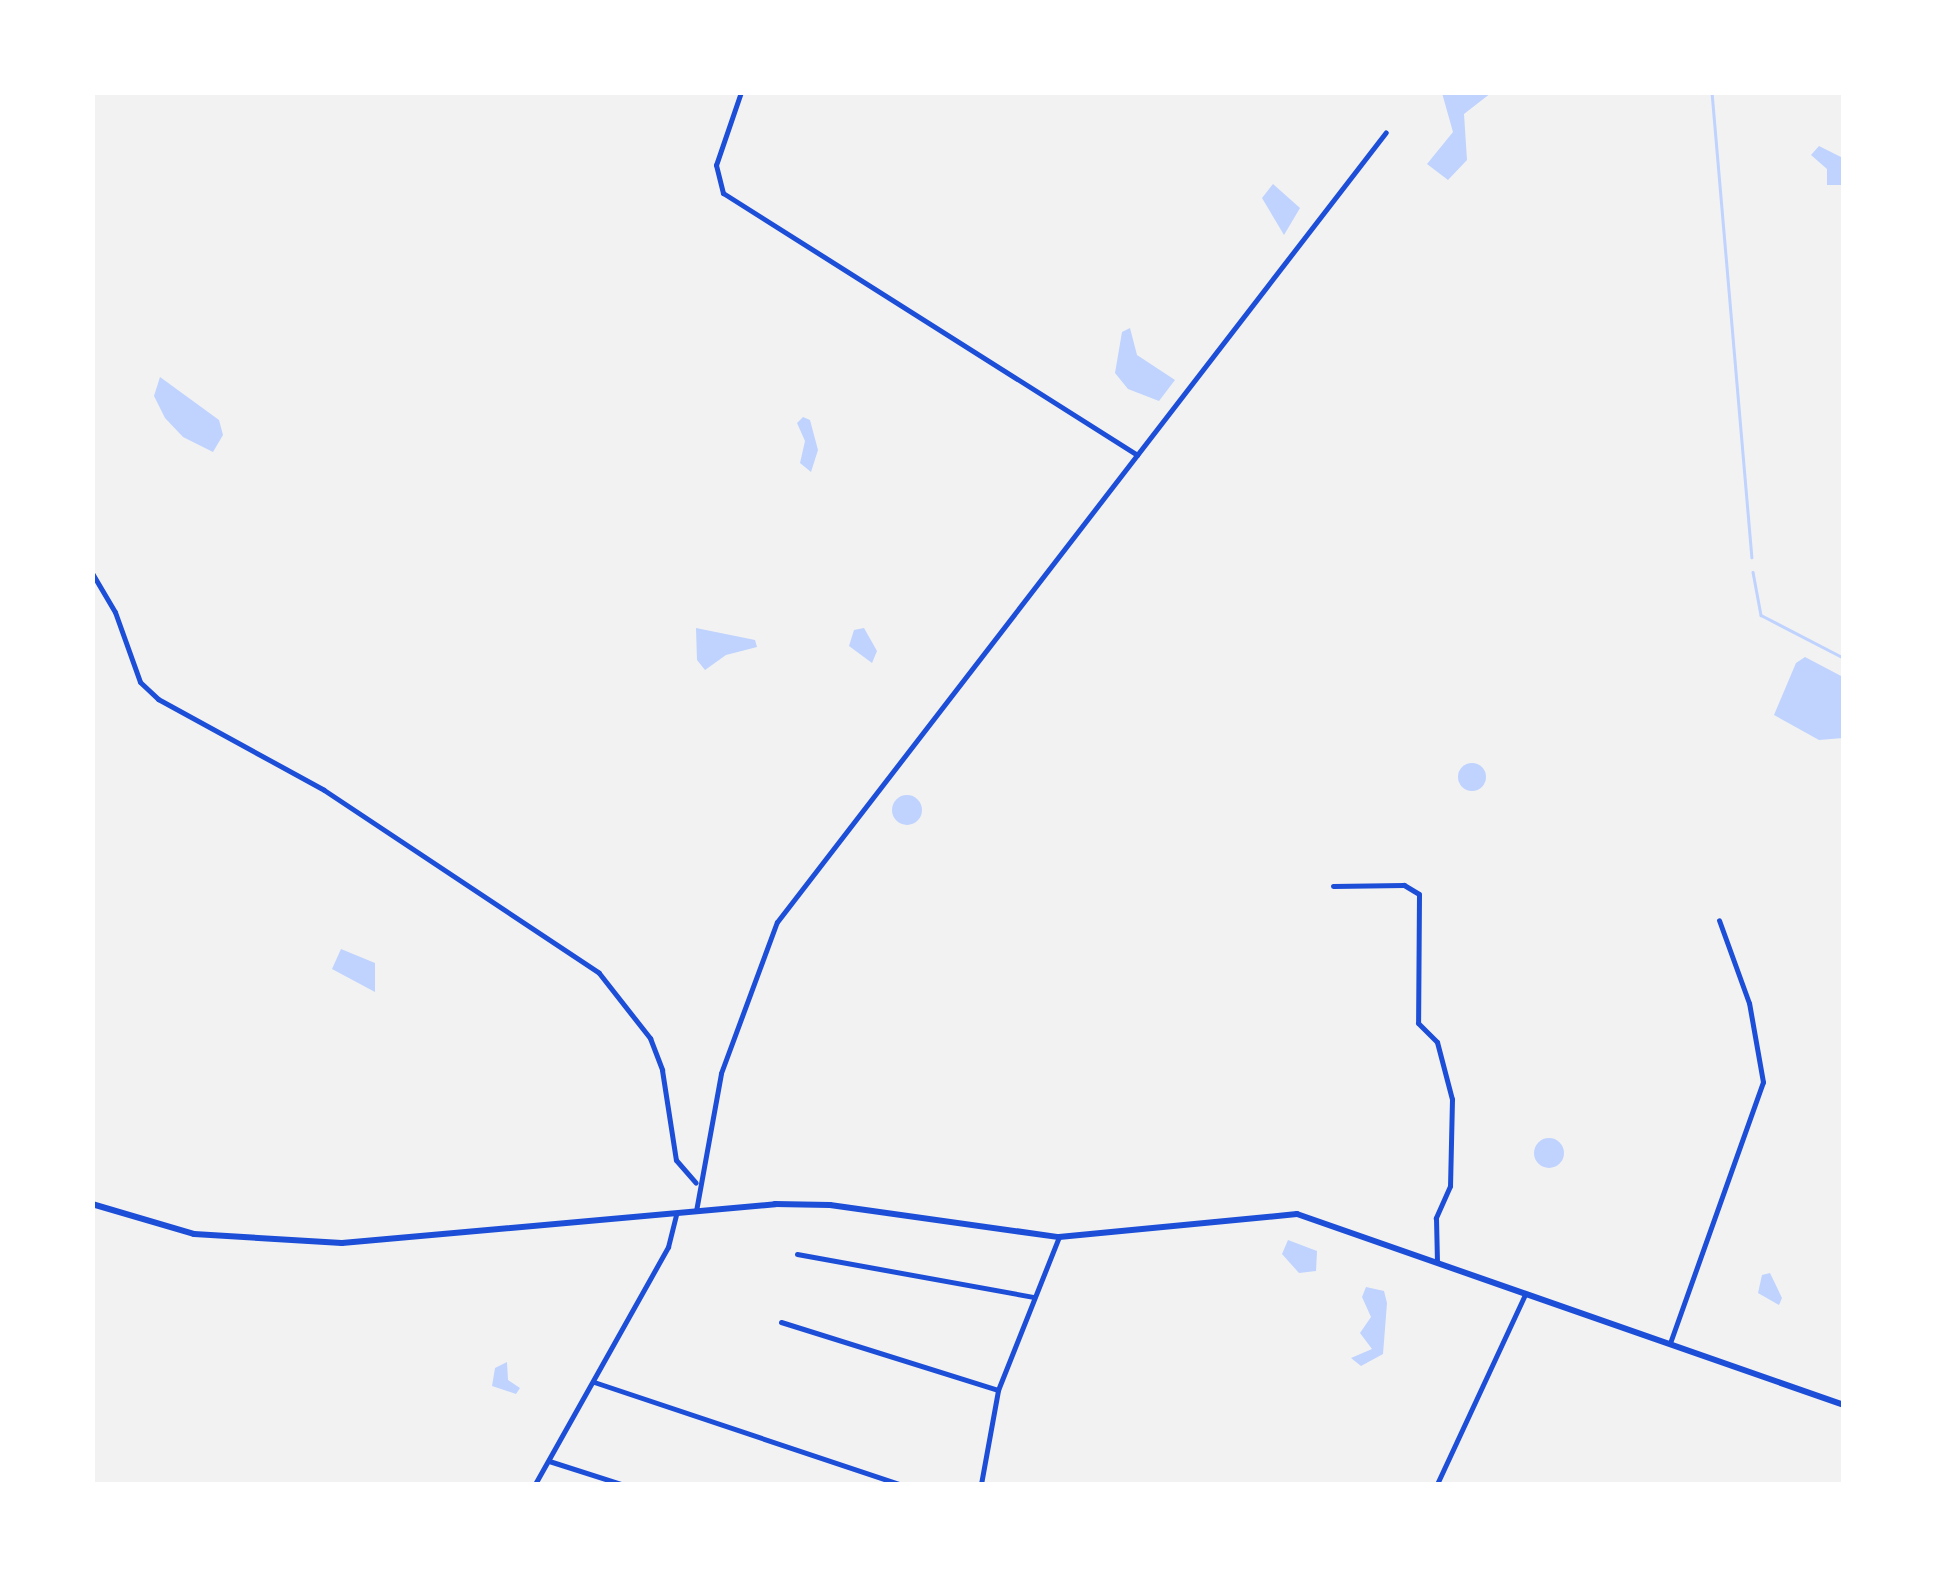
<!DOCTYPE html>
<style>
body{margin:0}
#map{position:relative;width:1936px;height:1577px;overflow:hidden;background:#f2f2f2;font-family:"Work Sans",sans-serif}
div>[style]{position:absolute}
[style*='--x']{left:calc(var(--x)*1px);top:calc(var(--y)*1px);width:calc(var(--w)*1px);rotate:calc(var(--a)*1deg)}
.water>*{inset:0;background:#bfd3fe}
.round{border-radius:50%}
.stream>*{height:2.5px;margin:-1.25px;padding:0 1.25px;transform-origin:1.25px;border-radius:1.25px;background:#bfd3fe}
.minor>*{height:5px;margin:-2.5px;padding:0 2.5px;transform-origin:2.5px;border-radius:2.5px;background:#1d4ed8}
.secondary>*{height:6px;margin:-3px;padding:0 3px;transform-origin:3px;border-radius:3px;background:#1d4ed8}
span{translate:-50% -50%;white-space:nowrap;text-align:center;line-height:1.15;-webkit-text-stroke:10px #fff;paint-order:stroke}
.frame{position:absolute;inset:0;border:95px solid #fff;pointer-events:none}
</style>
<div id="map">
<div class="water">
<div style="clip-path:polygon(1442px 93px,1491px 93px,1464px 114px,1467px 160px,1448px 180px,1427px 164px,1453px 132px)"></div>
<div style="clip-path:polygon(1819px 146px,1843px 158px,1843px 185px,1827px 185px,1827px 169px,1811px 155px)"></div>
<div style="clip-path:polygon(1273px 184px,1300px 208px,1284px 235px,1262px 198px)"></div>
<div style="clip-path:polygon(1130px 328px,1137px 355px,1175px 380px,1159px 401px,1128px 389px,1115px 373px,1122px 332px)"></div>
<div style="clip-path:polygon(160px 377px,219px 420px,223px 435px,213px 452px,183px 437px,165px 418px,154px 396px)"></div>
<div style="clip-path:polygon(803px 417px,810px 420px,818px 450px,811px 472px,800px 463px,805px 441px,797px 423px)"></div>
<div style="clip-path:polygon(696px 628px,755px 640px,757px 647px,726px 655px,705px 670px,697px 660px)"></div>
<div style="clip-path:polygon(864px 628px,877px 651px,872px 663px,849px 646px,854px 630px)"></div>
<div style="clip-path:polygon(1805px 657px,1843px 677px,1843px 738px,1819px 740px,1774px 715px,1796px 663px)"></div>
<div class="round" style="left:1458px;top:763px;width:28px;height:28px"></div>
<div class="round" style="left:892px;top:795px;width:30px;height:30px"></div>
<div style="clip-path:polygon(341px 949px,375px 963px,375px 992px,332px 969px)"></div>
<div class="round" style="left:1534px;top:1138px;width:30px;height:30px"></div>
<div style="clip-path:polygon(1288px 1240px,1317px 1251px,1316px 1271px,1299px 1273px,1282px 1254px)"></div>
<div style="clip-path:polygon(1770px 1273px,1782px 1298px,1779px 1305px,1758px 1293px,1762px 1275px)"></div>
<div style="clip-path:polygon(1366px 1287px,1384px 1291px,1387px 1303px,1383px 1354px,1361px 1366px,1351px 1358px,1372px 1349px,1360px 1333px,1371px 1317px,1362px 1297px)"></div>
<div style="clip-path:polygon(507px 1362px,508px 1380px,520px 1388px,516px 1394px,492px 1386px,495px 1368px)"></div>
</div>
<div class="stream">
<div style="--x:1712;--y:92;--w:467;--a:85.1"></div>
<div style="--x:1753;--y:572;--w:44;--a:79.5"></div>
<div style="--x:1761;--y:615;--w:93;--a:27.4"></div>
</div>
<div class="minor">
<div style="--x:741;--y:92;--w:77;--a:108.9"></div>
<div style="--x:716;--y:165;--w:29;--a:76"></div>
<div style="--x:723;--y:193;--w:490;--a:32.3"></div>
<div style="--x:92;--y:573;--w:45;--a:59.5"></div>
<div style="--x:115;--y:612;--w:74;--a:70.3"></div>
<div style="--x:140;--y:682;--w:25;--a:43"></div>
<div style="--x:158;--y:699;--w:189;--a:28.7"></div>
<div style="--x:324;--y:790;--w:330;--a:33.6"></div>
<div style="--x:599;--y:973;--w:83;--a:51.9"></div>
<div style="--x:650;--y:1038;--w:34;--a:69"></div>
<div style="--x:662;--y:1070;--w:91;--a:81.2"></div>
<div style="--x:676;--y:1160;--w:30;--a:49"></div>
<div style="--x:1333;--y:886;--w:71;--a:-0.8"></div>
<div style="--x:1404;--y:885;--w:17;--a:31"></div>
<div style="--x:1419;--y:894;--w:129;--a:90.4"></div>
<div style="--x:1418;--y:1023;--w:27;--a:45"></div>
<div style="--x:1437;--y:1042;--w:59;--a:75.3"></div>
<div style="--x:1452;--y:1099;--w:87;--a:91.3"></div>
<div style="--x:1450;--y:1186;--w:35;--a:114"></div>
<div style="--x:1436;--y:1218;--w:43;--a:88.7"></div>
<div style="--x:696;--y:1211;--w:140;--a:-79.7"></div>
<div style="--x:721;--y:1073;--w:161;--a:-69.7"></div>
<div style="--x:777;--y:922;--w:997;--a:-52.37"></div>
<div style="--x:797;--y:1254;--w:241;--a:10.3"></div>
<div style="--x:781;--y:1322;--w:227;--a:17.4"></div>
<div style="--x:1670;--y:1343;--w:277;--a:-70.4"></div>
<div style="--x:1763;--y:1082;--w:80;--a:-100"></div>
<div style="--x:1749;--y:1003;--w:88;--a:-109.9"></div>
<div style="--x:594;--y:1382;--w:322;--a:18.5"></div>
<div style="--x:549;--y:1461;--w:76;--a:17.7"></div>
<div style="--x:535;--y:1484;--w:272;--a:-60.7"></div>
<div style="--x:668;--y:1247;--w:34;--a:-76"></div>
<div style="--x:981;--y:1484;--w:96;--a:-79.7"></div>
<div style="--x:998;--y:1390;--w:165;--a:-68.3"></div>
<div style="--x:1437;--y:1484;--w:209;--a:-65.1"></div>
</div>
<div class="secondary">
<div style="--x:92;--y:1204;--w:106;--a:16.4"></div>
<div style="--x:194;--y:1234;--w:148;--a:3.5"></div>
<div style="--x:342;--y:1243;--w:435;--a:-5.1"></div>
<div style="--x:775;--y:1204;--w:55;--a:1"></div>
<div style="--x:830;--y:1205;--w:231;--a:8"></div>
<div style="--x:1059;--y:1237;--w:239;--a:-5.5"></div>
<div style="--x:1297;--y:1214;--w:579;--a:19.25"></div>
</div>
<div class="frame"></div>
</div>
